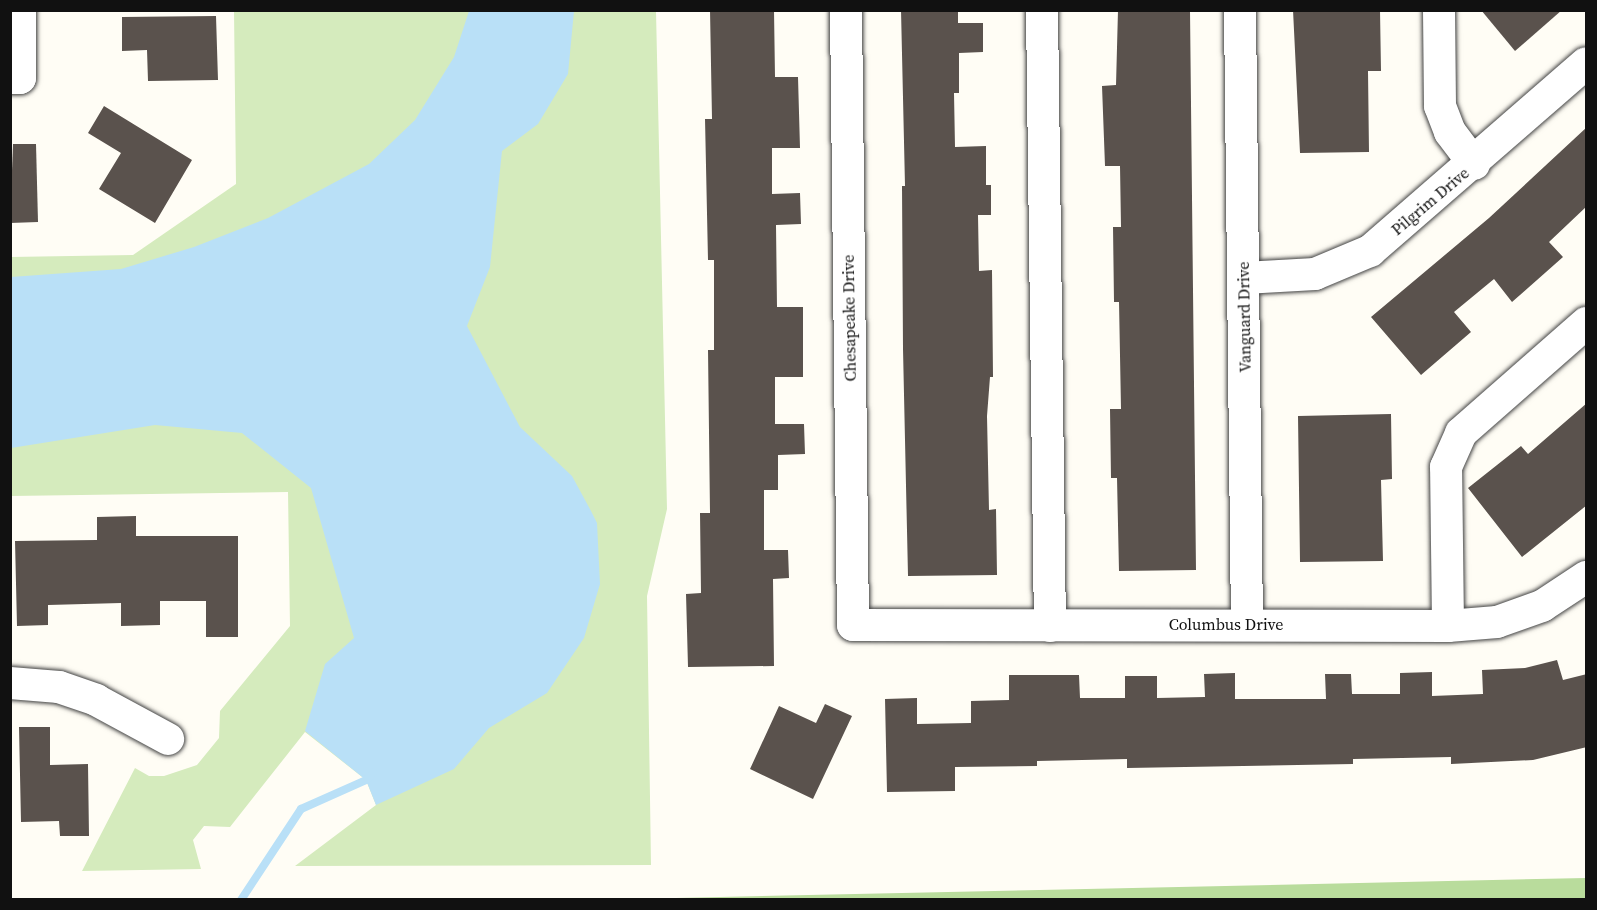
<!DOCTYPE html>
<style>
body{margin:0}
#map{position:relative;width:1597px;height:910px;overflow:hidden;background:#fffdf5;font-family:"Source Serif 4",serif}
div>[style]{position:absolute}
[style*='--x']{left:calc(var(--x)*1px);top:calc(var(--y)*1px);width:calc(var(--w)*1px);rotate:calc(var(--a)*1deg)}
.green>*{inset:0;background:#d5ebbd}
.forest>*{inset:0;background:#b9dc9c}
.water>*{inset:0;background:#b9e0f7}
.stream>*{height:8px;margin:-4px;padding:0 4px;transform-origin:4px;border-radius:4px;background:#b9e0f7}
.building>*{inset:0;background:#5a524d}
.roads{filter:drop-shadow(0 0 2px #444) drop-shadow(0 0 2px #444)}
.minor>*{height:32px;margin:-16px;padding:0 16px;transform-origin:16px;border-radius:16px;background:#fff}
span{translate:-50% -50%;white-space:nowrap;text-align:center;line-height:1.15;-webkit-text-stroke:6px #fff;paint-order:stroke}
.street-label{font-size:16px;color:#111}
.frame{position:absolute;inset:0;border:12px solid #111;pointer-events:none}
</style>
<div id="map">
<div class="green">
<div style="clip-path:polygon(234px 11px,656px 11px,667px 509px,647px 596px,651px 865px,295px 866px,376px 805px,366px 780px,305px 732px,230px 827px,204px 826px,193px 840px,201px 869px,82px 871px,135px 768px,149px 776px,164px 776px,197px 765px,219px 738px,220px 711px,290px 626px,288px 492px,11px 496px,10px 257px,133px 255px,236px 184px)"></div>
</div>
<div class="forest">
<div style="clip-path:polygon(1586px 878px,1586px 900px,631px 899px)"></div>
</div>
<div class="water">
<div style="clip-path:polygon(469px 11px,574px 11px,568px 74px,538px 124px,502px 151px,490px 267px,467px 326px,520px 427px,572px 476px,591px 511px,597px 523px,600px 584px,584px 638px,547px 693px,489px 728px,454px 769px,376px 805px,366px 780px,305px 731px,325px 664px,354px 638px,311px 488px,242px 433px,155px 425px,11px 448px,11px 277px,121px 269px,194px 247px,268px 218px,369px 164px,415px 120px,454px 57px)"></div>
</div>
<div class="stream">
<div style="--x:241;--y:900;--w:109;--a:-56.6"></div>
<div style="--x:301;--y:809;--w:71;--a:-24"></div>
<div style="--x:366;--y:780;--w:10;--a:-45"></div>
</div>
<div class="building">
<div style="clip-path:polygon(710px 10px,774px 10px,775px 77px,798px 77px,800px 148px,772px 148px,772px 194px,800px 193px,801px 224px,776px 225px,777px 307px,803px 307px,803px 377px,775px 377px,775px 424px,804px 424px,805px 454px,778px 455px,778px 490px,764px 490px,764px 550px,788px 550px,789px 578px,773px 579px,774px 666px,688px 667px,686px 594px,701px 593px,700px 513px,710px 513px,708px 350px,714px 350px,714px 260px,708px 260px,705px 119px,712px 119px)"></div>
<div style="clip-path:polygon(901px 10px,958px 10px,958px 23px,983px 23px,983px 52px,959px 53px,959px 93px,954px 93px,955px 147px,986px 146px,986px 185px,991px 185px,991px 215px,978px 215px,979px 271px,992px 270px,993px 377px,990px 377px,987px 416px,989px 510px,996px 509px,997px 575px,908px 576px,903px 349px,902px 186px,905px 186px)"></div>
<div style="clip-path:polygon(1118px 10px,1190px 10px,1196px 570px,1119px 571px,1117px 478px,1111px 478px,1110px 409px,1121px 409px,1119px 302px,1114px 302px,1113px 227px,1121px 227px,1120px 166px,1105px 166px,1102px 86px,1116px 85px)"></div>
<div style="clip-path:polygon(1293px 10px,1380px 10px,1381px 71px,1368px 71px,1369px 152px,1300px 153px)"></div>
<div style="clip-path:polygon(1481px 10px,1562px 10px,1515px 51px)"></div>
<div style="clip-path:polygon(216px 16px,218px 80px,148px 81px,147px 50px,122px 51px,122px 17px)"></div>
<div style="clip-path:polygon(104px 106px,192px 160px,155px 223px,99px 189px,121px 153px,88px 133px)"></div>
<div style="clip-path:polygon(1587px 127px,1587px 206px,1549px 242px,1563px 257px,1512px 302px,1494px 279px,1454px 312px,1471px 332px,1421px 375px,1371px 317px,1489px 218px)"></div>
<div style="clip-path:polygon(13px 144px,36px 144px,38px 222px,10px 223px)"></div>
<div style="clip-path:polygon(1587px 403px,1587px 505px,1522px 557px,1468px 488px,1521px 446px,1528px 454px)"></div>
<div style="clip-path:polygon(1391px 414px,1392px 479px,1381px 480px,1383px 561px,1300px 562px,1298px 416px)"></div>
<div style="clip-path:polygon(136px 516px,136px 536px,238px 536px,238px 637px,206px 637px,206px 601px,160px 601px,160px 625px,121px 626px,121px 603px,48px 605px,48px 625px,17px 626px,15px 541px,97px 540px,97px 517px)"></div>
<div style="clip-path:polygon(1557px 660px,1563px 680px,1587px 674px,1587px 747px,1533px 760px,1451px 764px,1451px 757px,1353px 759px,1353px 764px,1127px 768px,1127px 759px,1037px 761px,1037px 766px,955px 767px,955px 791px,887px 792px,885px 699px,917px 698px,917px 724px,971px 723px,971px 701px,1009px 700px,1009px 675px,1079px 675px,1080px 698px,1125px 698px,1125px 676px,1157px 676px,1157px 698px,1205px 697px,1204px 674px,1235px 673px,1235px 699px,1326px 699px,1325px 674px,1351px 674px,1352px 694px,1400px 694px,1400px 673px,1432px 672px,1432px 696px,1483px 694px,1482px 670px,1525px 668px)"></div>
<div style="clip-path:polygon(825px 704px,852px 716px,813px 799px,750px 769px,779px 706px,816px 723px)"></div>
<div style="clip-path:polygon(19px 727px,50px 727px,50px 765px,88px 764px,89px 836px,60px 836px,59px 821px,21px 822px)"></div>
</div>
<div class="roads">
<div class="minor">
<div style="--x:846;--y:10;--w:615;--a:89.35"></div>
<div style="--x:853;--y:625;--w:595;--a:0.1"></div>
<div style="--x:1448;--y:626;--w:49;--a:-4.7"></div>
<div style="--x:1497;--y:622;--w:48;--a:-19.6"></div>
<div style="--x:1542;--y:606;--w:53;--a:-33.4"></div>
<div style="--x:1042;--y:10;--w:616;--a:89.26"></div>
<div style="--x:1240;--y:10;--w:613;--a:89.35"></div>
<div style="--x:1439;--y:10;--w:96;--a:89.4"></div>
<div style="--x:1440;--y:106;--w:28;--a:69"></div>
<div style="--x:1450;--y:132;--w:40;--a:53"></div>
<div style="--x:10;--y:78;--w:10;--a:0"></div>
<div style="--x:20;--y:78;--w:68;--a:-90"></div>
<div style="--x:1244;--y:278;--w:71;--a:-3.2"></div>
<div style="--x:1315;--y:274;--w:60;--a:-22.7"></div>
<div style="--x:1370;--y:251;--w:286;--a:-41"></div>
<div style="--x:1448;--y:626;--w:159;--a:-90.7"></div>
<div style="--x:1446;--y:467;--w:37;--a:-66"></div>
<div style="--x:1461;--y:433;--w:167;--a:-41.3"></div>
<div style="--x:10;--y:683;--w:49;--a:4.7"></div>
<div style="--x:59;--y:687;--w:39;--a:19"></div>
<div style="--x:96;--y:700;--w:82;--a:28.4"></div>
</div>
</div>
<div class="street-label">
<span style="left:1430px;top:201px;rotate:-40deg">Pilgrim Drive</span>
<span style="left:1244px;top:317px;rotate:-91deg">Vanguard Drive</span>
<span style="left:849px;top:318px;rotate:-91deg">Chesapeake Drive</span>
<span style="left:1226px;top:624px">Columbus Drive</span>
</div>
<div class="frame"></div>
</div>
